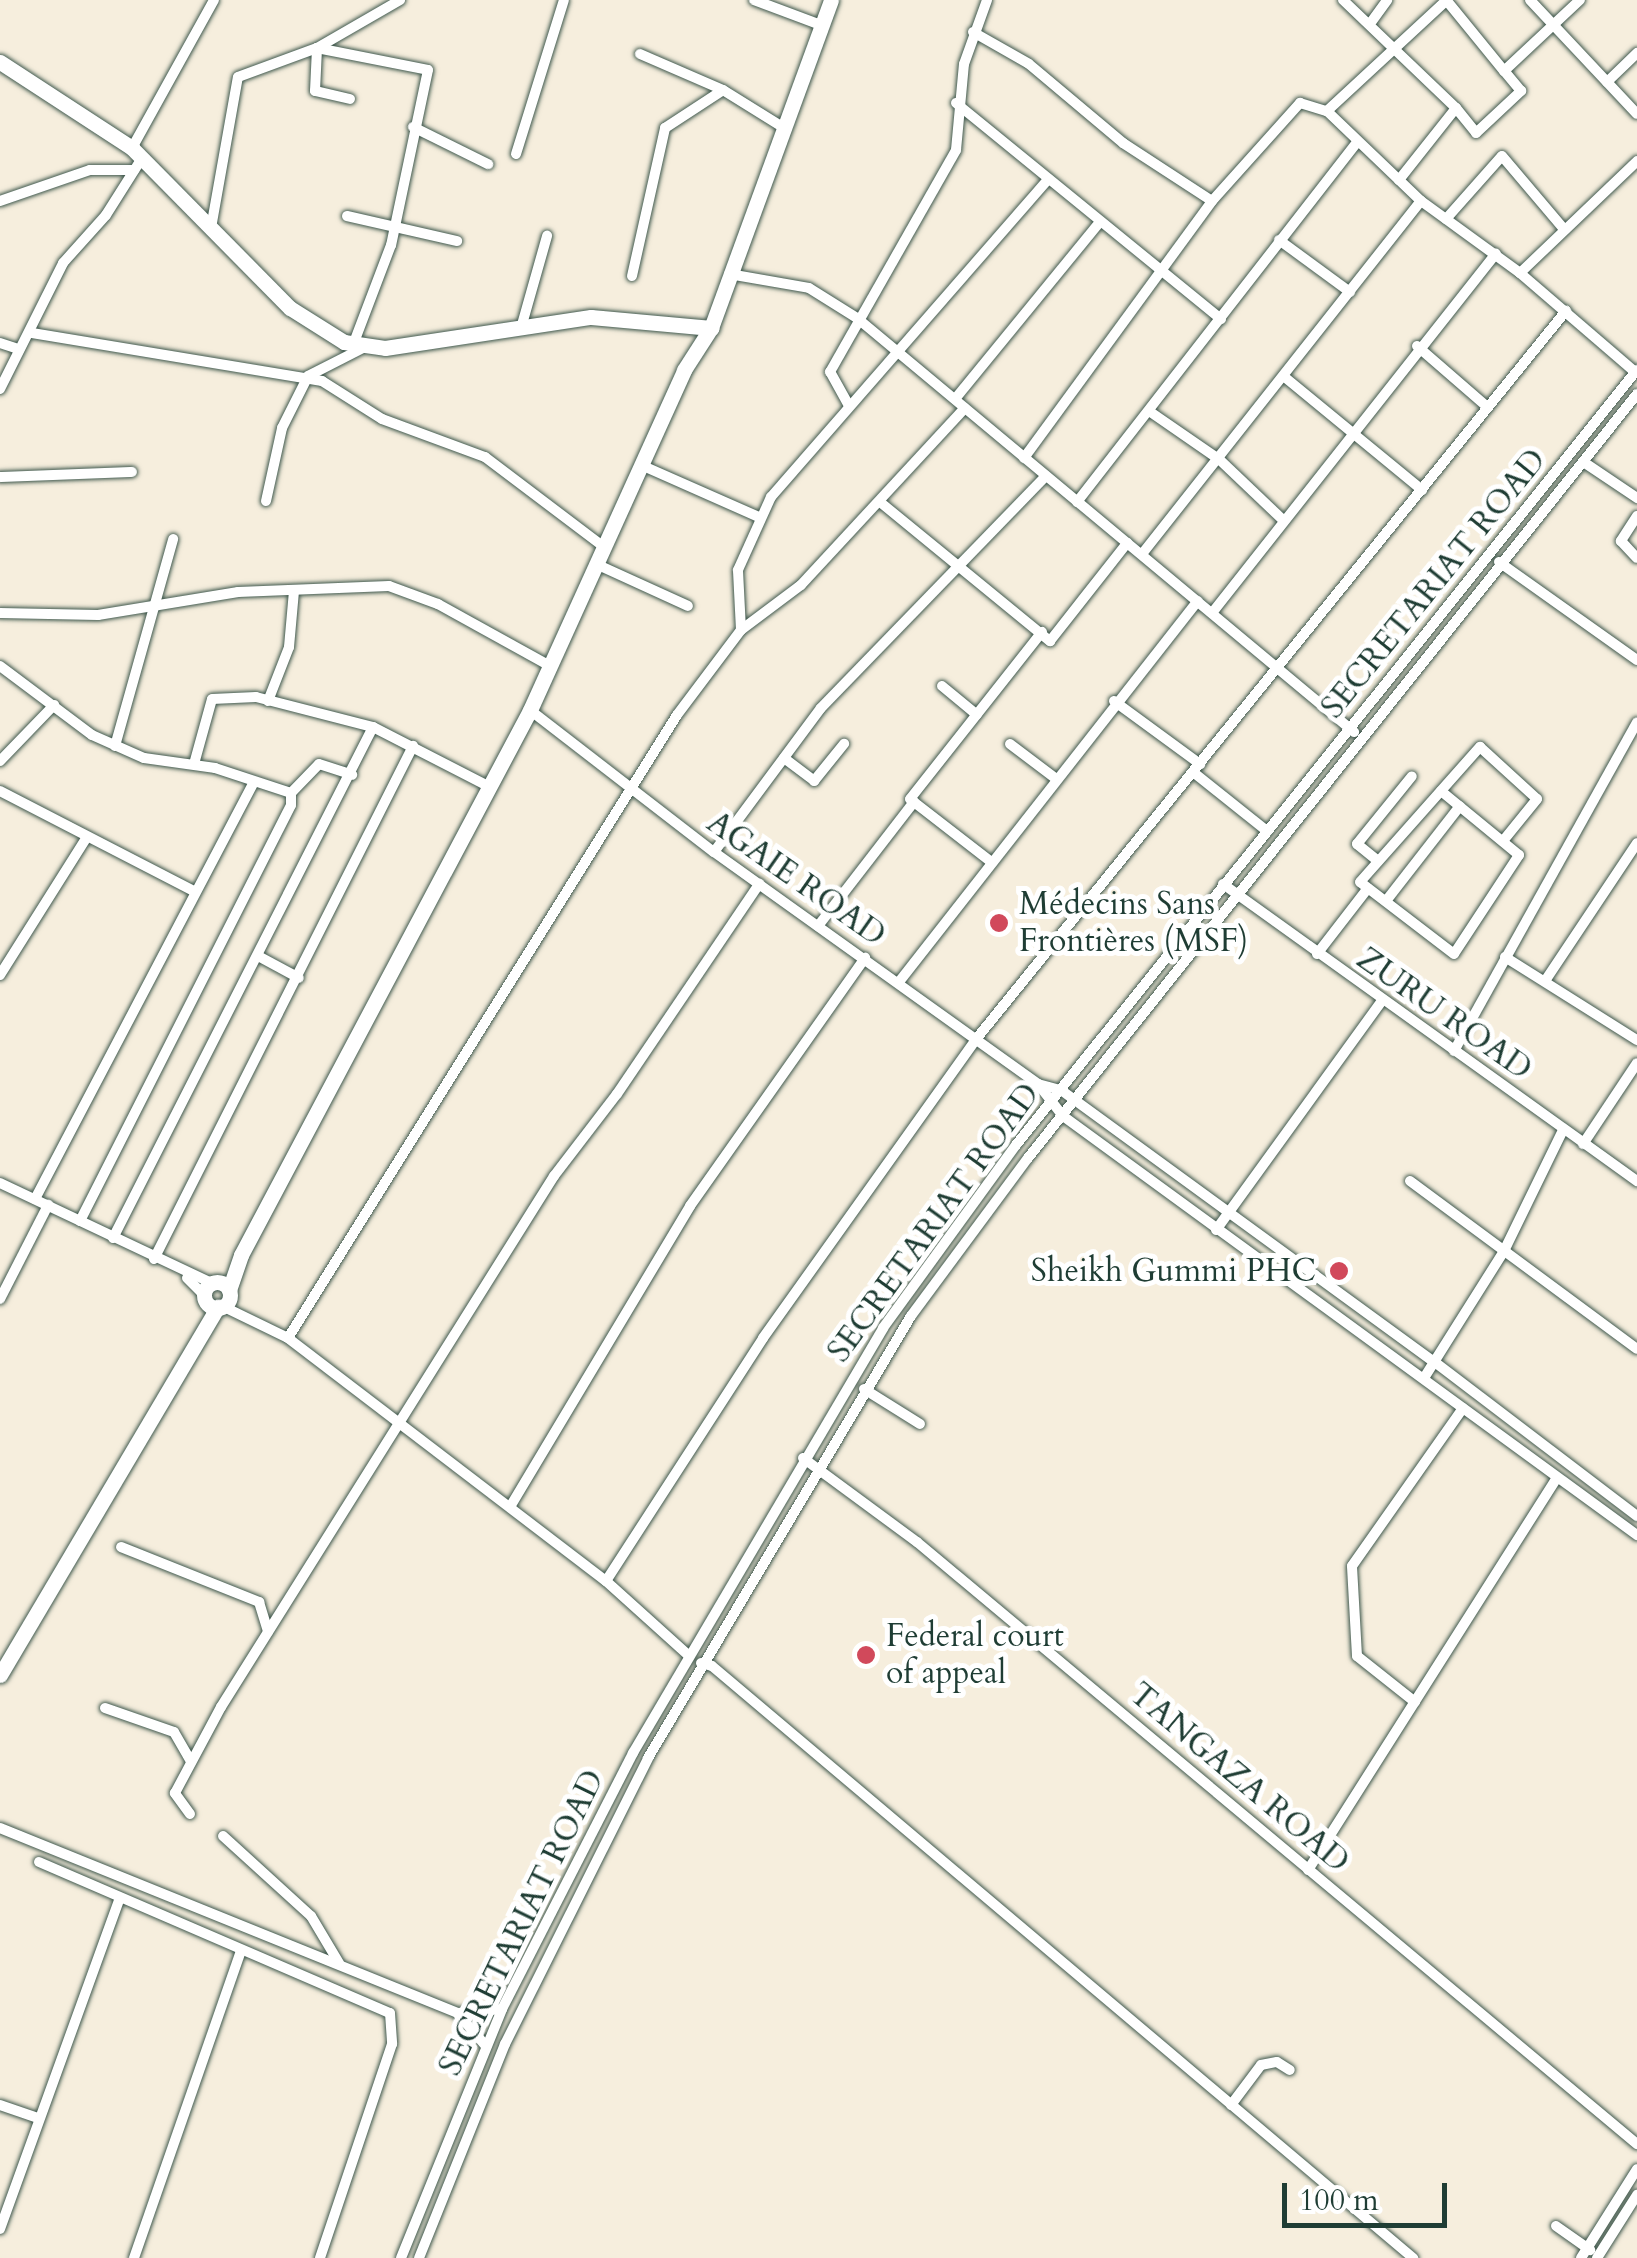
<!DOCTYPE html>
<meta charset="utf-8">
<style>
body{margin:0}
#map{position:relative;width:1637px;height:2258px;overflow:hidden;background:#f6eedd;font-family:Cardo,serif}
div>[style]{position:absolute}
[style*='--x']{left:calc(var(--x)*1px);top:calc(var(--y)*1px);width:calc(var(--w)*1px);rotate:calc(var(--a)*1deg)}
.roads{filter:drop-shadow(0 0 2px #3f584d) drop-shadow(0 0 2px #3f584d)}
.street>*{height:10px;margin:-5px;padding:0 5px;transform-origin:5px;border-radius:5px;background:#fff}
.secondary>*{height:15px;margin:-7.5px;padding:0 7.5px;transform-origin:7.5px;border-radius:7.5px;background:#fff}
.secondary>.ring{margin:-7.5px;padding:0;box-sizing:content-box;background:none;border:15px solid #fff;border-radius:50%}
.dots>*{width:28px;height:28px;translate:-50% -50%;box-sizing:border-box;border:5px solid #fff;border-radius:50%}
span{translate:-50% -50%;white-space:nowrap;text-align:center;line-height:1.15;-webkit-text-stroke:10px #fff;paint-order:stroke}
.street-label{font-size:32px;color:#1f3d34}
.poi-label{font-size:32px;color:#1f3d34}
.left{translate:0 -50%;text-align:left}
.right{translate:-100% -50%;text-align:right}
.scale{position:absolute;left:1282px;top:2183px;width:165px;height:45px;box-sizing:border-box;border:5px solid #1f3d34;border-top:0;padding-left:12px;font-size:30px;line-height:35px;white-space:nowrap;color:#1f3d34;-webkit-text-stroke:8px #fff;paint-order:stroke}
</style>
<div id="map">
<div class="roads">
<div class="street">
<div style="--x:754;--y:0;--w:72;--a:20.5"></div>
<div style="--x:1343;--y:0;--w:156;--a:43.7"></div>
<div style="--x:1456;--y:108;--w:92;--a:128.4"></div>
<div style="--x:1530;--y:0;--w:156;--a:46.8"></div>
<div style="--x:1447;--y:1;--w:90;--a:50.8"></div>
<div style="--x:1504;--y:71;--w:104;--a:-43.1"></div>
<div style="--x:1372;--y:21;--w:26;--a:-54"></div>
<div style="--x:973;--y:32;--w:64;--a:29.7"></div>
<div style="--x:1029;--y:64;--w:123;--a:40"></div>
<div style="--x:1123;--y:143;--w:106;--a:33.1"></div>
<div style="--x:640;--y:54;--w:90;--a:23.4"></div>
<div style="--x:1607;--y:82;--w:42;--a:-44"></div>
<div style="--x:350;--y:99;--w:36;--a:-167"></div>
<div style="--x:315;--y:91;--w:43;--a:-87.3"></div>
<div style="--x:317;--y:48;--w:113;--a:11.2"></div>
<div style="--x:428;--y:70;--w:179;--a:101.9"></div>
<div style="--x:391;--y:245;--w:107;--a:110.8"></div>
<div style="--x:956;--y:103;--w:342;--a:39.2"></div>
<div style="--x:1456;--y:108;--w:32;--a:51"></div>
<div style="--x:1476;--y:133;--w:62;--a:-43"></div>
<div style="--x:1521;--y:91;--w:26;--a:-130"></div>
<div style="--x:1327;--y:111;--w:163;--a:-42.8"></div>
<div style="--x:413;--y:127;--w:84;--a:26.3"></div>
<div style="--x:132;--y:148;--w:169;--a:-61"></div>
<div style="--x:516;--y:154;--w:161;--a:-72.7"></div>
<div style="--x:0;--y:201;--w:95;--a:-19"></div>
<div style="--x:90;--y:170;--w:44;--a:0"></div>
<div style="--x:347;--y:216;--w:113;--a:12.8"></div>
<div style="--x:1446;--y:219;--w:84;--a:-48.4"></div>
<div style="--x:1502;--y:156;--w:96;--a:49.7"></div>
<div style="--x:211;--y:228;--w:153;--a:-79.9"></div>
<div style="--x:238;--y:77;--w:84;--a:-20.2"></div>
<div style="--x:317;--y:48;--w:96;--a:-30"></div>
<div style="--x:1279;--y:240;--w:88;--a:36.2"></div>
<div style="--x:1520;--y:273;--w:162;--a:-43.7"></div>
<div style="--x:729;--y:274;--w:81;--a:9.9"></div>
<div style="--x:809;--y:288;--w:57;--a:32"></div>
<div style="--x:857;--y:318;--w:647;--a:39.79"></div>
<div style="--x:632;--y:276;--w:152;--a:-77.4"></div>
<div style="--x:665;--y:128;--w:69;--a:-33.2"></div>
<div style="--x:723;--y:90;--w:72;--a:31.9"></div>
<div style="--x:521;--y:328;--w:96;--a:-74.2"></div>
<div style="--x:32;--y:333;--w:294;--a:9.4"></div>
<div style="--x:322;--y:381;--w:71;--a:32.3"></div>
<div style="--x:382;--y:419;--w:110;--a:20.3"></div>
<div style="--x:485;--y:457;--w:149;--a:37.1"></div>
<div style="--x:0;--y:343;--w:16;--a:18"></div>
<div style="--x:1417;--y:346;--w:90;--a:40.9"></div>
<div style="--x:1287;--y:379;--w:175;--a:39.4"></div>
<div style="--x:0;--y:389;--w:141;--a:-63.4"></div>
<div style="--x:63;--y:263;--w:64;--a:-48.1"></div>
<div style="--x:106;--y:215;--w:67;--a:-57.7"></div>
<div style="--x:955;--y:399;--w:229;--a:-50.7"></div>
<div style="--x:848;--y:404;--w:37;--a:-119"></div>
<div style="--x:830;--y:372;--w:255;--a:-60.4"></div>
<div style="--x:956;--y:150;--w:86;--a:-84.7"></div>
<div style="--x:964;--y:64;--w:68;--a:-70.2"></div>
<div style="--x:1149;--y:411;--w:86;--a:34.6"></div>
<div style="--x:1220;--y:460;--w:84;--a:43.6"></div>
<div style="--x:1024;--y:458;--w:318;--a:-53.8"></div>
<div style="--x:1212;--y:201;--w:132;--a:-48.1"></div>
<div style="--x:1300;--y:103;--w:28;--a:17"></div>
<div style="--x:1327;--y:111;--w:130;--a:43.8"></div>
<div style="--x:1421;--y:201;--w:122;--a:36"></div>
<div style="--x:1520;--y:273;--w:152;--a:40.7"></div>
<div style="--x:1585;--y:463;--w:63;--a:33.9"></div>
<div style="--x:641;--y:465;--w:129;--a:23.8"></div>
<div style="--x:0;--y:477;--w:132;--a:-2.2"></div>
<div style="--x:266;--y:501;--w:75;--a:-77.6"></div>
<div style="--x:282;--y:428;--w:58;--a:-63.4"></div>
<div style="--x:308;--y:376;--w:62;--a:-27"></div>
<div style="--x:880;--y:502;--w:220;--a:39.3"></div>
<div style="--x:1050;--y:641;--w:125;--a:-51.8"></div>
<div style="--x:1077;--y:502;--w:456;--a:-52.1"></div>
<div style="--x:1637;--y:516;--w:30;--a:123"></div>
<div style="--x:1621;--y:541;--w:23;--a:47"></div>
<div style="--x:1142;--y:554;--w:450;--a:-51.7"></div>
<div style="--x:1499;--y:562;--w:169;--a:35.4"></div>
<div style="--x:596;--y:564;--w:101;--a:24.5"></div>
<div style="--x:0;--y:613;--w:98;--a:1.2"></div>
<div style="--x:98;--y:615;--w:142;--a:-9.3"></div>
<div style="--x:238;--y:592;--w:151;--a:-2.3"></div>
<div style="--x:389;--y:586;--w:52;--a:20.2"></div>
<div style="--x:438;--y:604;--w:128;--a:29"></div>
<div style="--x:1212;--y:613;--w:458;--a:-51.7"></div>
<div style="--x:741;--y:630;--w:60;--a:-92.9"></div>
<div style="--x:738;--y:570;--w:80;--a:-65.7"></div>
<div style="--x:771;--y:497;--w:422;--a:-48.9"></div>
<div style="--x:0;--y:666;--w:115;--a:36.9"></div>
<div style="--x:92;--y:735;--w:57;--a:23.9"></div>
<div style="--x:144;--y:758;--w:72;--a:8"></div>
<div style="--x:215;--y:768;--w:80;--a:18.2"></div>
<div style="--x:291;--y:793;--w:40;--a:-46"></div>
<div style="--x:319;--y:764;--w:35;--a:18"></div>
<div style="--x:942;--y:686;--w:45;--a:39.6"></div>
<div style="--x:268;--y:701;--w:58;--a:-68.7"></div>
<div style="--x:289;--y:647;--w:56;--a:-84.9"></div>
<div style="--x:1114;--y:701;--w:107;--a:36.2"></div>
<div style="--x:530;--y:710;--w:232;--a:37.7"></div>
<div style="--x:714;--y:852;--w:398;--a:35.6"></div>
<div style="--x:1038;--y:1084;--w:24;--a:15"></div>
<div style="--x:1061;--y:1090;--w:464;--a:36.1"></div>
<div style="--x:1436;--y:1363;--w:253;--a:37.3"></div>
<div style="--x:1010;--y:744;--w:56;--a:37.1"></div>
<div style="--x:115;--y:746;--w:215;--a:-74.3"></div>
<div style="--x:784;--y:758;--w:38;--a:37"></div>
<div style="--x:814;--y:781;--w:48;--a:-51"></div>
<div style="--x:0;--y:761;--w:78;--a:-46"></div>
<div style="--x:194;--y:764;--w:67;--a:-74.5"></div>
<div style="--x:212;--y:699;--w:44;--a:-2.6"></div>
<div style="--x:256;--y:697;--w:121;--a:14.4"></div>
<div style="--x:373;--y:727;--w:127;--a:27.2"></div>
<div style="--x:1193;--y:772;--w:95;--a:38.6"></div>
<div style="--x:0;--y:791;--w:218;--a:27.3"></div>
<div style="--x:1441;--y:791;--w:101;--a:39.4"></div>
<div style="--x:1519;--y:855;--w:118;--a:123.3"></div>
<div style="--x:1454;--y:954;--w:118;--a:-142.5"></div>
<div style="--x:1360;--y:882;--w:181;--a:-48.4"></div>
<div style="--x:1480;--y:747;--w:77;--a:42.4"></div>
<div style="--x:1537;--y:799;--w:54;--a:129"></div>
<div style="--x:714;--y:852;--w:179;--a:-53.4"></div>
<div style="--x:821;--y:708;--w:323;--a:-45.9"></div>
<div style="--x:990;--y:861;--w:101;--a:-142.2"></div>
<div style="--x:910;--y:799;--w:213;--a:-51.7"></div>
<div style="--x:1378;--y:861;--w:27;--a:-141"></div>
<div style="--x:1357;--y:844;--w:87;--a:-51"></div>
<div style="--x:1223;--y:884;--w:510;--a:35.66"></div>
<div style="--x:1386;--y:901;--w:120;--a:-52.1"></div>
<div style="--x:818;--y:926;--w:157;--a:-52.3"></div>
<div style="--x:1317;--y:954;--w:83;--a:-52.3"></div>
<div style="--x:260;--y:957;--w:44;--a:28.3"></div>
<div style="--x:1505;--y:957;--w:156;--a:32.2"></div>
<div style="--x:0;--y:975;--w:163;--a:-57.8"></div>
<div style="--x:1547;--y:978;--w:162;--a:-56.3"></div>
<div style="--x:899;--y:982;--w:484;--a:-51.9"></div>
<div style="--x:1454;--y:1051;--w:376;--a:-60.9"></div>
<div style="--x:1038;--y:1084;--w:41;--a:52"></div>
<div style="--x:1063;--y:1116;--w:711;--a:36.13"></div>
<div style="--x:1583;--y:1144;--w:97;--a:-56.3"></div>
<div style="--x:1410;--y:1181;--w:282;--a:36.5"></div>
<div style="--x:0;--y:1183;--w:234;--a:25.3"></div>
<div style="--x:35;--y:1199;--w:470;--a:-62.3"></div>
<div style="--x:80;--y:1221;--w:466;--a:-63.1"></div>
<div style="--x:291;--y:805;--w:12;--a:-90"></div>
<div style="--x:1216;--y:1230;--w:283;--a:-54.1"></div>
<div style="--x:113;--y:1238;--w:573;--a:-63.03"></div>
<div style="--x:154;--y:1259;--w:575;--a:-63.21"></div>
<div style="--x:187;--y:1278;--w:24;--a:45"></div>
<div style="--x:0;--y:1299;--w:106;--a:-62.9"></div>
<div style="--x:222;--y:1306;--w:73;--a:25.9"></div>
<div style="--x:288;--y:1338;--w:400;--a:37.4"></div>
<div style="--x:606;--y:1581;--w:109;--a:42"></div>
<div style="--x:288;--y:1338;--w:734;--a:-58.02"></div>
<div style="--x:677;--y:715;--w:106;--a:-53"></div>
<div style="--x:741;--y:630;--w:75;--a:-36.9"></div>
<div style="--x:801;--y:585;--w:241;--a:-47.2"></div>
<div style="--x:1424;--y:1378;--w:150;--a:-57.8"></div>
<div style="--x:1504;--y:1251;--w:135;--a:-64"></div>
<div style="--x:864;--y:1389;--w:66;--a:32"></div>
<div style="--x:803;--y:1458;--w:142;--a:36.4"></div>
<div style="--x:917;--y:1542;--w:939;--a:39.9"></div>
<div style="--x:510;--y:1507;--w:351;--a:-59.1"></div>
<div style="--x:690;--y:1206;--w:304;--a:-54.8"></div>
<div style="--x:121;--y:1547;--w:149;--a:21.7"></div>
<div style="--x:259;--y:1602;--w:31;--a:73"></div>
<div style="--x:606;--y:1581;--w:289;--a:-57.1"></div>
<div style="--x:763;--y:1338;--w:369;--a:-54.5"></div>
<div style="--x:977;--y:1038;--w:936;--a:-50.99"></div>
<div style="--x:701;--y:1663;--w:11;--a:15"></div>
<div style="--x:712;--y:1666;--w:918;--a:40.18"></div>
<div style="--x:1415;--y:1702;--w:74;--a:-141.6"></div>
<div style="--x:1357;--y:1656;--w:90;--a:-93.2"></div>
<div style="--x:1352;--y:1566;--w:193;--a:-54.9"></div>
<div style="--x:105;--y:1708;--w:73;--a:19.2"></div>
<div style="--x:174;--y:1732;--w:32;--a:60"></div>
<div style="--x:190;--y:1814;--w:26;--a:-126"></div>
<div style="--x:175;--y:1793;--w:98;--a:-61.9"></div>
<div style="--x:221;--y:1707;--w:627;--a:-57.91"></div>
<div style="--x:554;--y:1176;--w:103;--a:-52.5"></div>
<div style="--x:617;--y:1094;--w:254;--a:-55.9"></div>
<div style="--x:0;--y:1828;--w:494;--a:22"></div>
<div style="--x:458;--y:2013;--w:44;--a:-5.2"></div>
<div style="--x:223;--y:1836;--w:119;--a:42.3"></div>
<div style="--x:311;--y:1916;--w:55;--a:59.2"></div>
<div style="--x:39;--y:1862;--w:382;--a:23.3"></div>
<div style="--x:390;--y:2013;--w:31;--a:86"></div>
<div style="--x:392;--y:2044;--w:226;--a:108.6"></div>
<div style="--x:1308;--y:1870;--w:464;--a:-57.6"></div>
<div style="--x:458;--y:2014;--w:43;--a:48.8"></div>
<div style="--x:0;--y:2105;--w:40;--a:18.9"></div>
<div style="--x:1231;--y:2105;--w:50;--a:-53.1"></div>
<div style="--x:1261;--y:2065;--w:16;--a:-11"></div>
<div style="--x:1277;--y:2062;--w:15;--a:32"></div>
<div style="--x:1556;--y:2226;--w:42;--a:35.2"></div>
<div style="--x:0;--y:2229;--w:350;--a:-70.1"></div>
<div style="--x:134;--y:2258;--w:325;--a:-70.8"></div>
<div style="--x:401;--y:2258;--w:269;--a:-67.9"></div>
<div style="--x:502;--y:2009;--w:288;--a:-62.9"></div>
<div style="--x:633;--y:1753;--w:493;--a:-59.5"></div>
<div style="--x:883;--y:1328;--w:226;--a:-54"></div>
<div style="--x:1016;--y:1145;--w:993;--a:-51.3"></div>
<div style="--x:419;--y:2258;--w:231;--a:-68.1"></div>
<div style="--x:505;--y:2044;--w:320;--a:-63.4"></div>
<div style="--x:648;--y:1758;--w:514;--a:-59.25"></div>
<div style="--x:911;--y:1316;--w:197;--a:-53.5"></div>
<div style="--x:1028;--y:1158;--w:977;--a:-51.44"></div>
<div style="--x:1581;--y:2258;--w:105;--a:-57.8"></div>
<div style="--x:1597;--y:2258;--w:75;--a:-57.6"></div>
</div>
<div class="secondary">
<div style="--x:0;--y:62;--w:158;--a:33.1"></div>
<div style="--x:132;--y:148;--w:225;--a:45.4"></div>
<div style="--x:290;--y:308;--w:64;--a:32.2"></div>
<div style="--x:344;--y:342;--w:41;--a:8.3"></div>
<div style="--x:385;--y:348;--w:208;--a:-8.6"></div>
<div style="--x:591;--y:317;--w:121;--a:5.2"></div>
<div class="ring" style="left:204px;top:1282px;width:11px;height:11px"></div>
<div style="--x:229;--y:1290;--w:37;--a:-71"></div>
<div style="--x:241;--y:1255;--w:617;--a:-62.06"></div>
<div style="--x:530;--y:710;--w:373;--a:-65.6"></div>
<div style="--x:684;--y:370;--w:50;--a:-57.3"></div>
<div style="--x:711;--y:328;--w:349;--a:-69.9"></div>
<div style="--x:0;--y:1675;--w:428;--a:-59.4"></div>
</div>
</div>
<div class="dots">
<div style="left:999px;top:923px;background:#d1495b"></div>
<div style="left:1339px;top:1271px;background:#d1495b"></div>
<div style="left:866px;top:1655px;background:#d1495b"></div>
</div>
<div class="street-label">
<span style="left:1434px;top:584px;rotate:-51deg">SECRETARIAT ROAD</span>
<span style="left:796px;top:879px;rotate:35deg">AGAIE ROAD</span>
<span style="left:1444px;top:1014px;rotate:35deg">ZURU ROAD</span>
<span style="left:934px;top:1223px;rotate:-54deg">SECRETARIAT ROAD</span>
<span style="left:1239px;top:1778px;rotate:40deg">TANGAZA ROAD</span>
<span style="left:522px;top:1923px;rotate:-64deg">SECRETARIAT ROAD</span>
</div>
<div class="poi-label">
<span class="left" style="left:1019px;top:923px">Médecins Sans<br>Frontières (MSF)</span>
<span class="right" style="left:1316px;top:1271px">Sheikh Gummi PHC</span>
<span class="left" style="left:886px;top:1655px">Federal court<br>of appeal</span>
</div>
<div class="scale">100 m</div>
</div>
